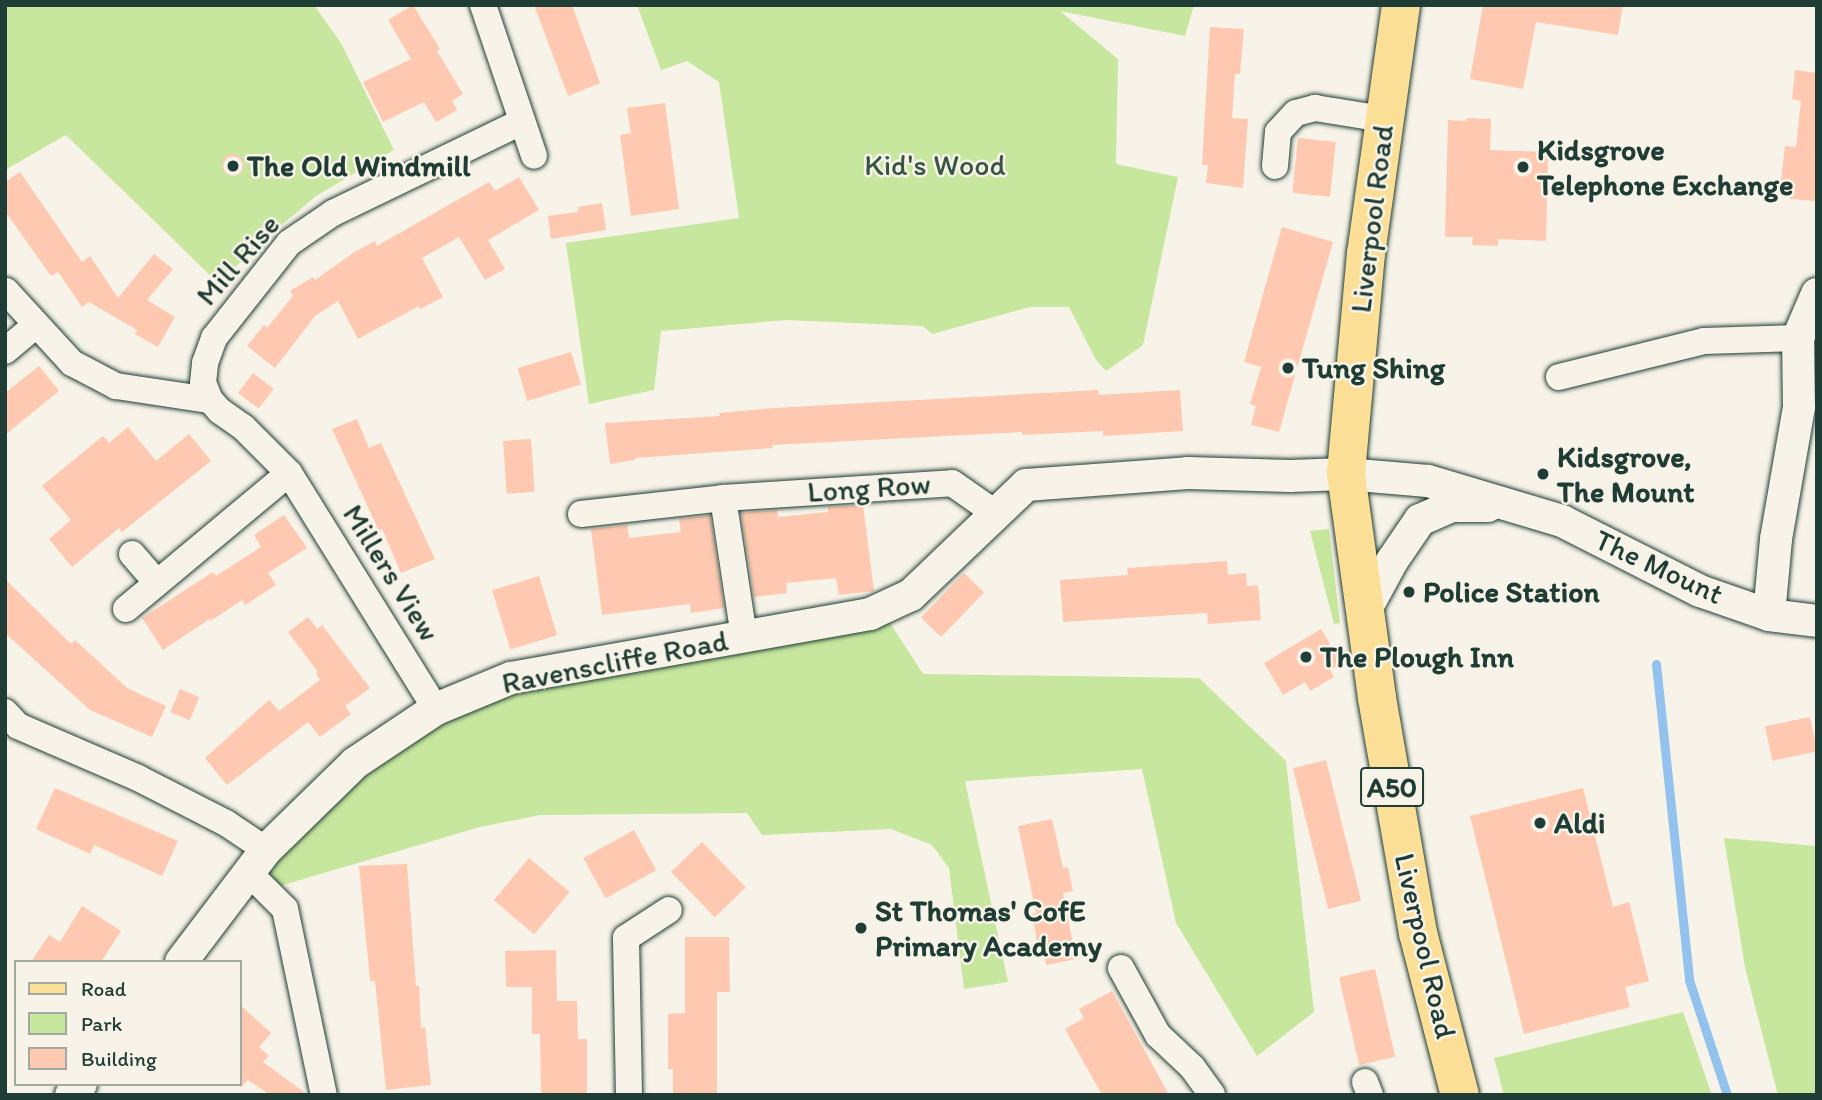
<!DOCTYPE html>
<style>
body{margin:0}
#map{position:relative;width:1822px;height:1100px;overflow:hidden;background:#f7f3e8;font-family:Itim,sans-serif}
div>[style]{position:absolute}
[style*='--x']{left:calc(var(--x)*1px);top:calc(var(--y)*1px);width:calc(var(--w)*1px);rotate:calc(var(--a)*1deg)}
.green>*{inset:0;background:#c7e69e}
.stream>*{height:9px;margin:-4.5px;padding:0 4.5px;transform-origin:4.5px;border-radius:4.5px;background:#92c2ed}
.building>*{inset:0;background:#fec9b0;transform-origin:0 0}
.round{border-radius:50%}
.roads{filter:drop-shadow(0 0 2px #1f3d34) drop-shadow(0 0 2px #1f3d34)}
.minor>*{height:26px;margin:-13px;padding:0 13px;transform-origin:13px;border-radius:13px;background:#f7f3e8}
.tertiary>*{height:32px;margin:-16px;padding:0 16px;transform-origin:16px;border-radius:16px;background:#f7f3e8}
.primary>*{height:38px;margin:-19px;padding:0 19px;transform-origin:19px;border-radius:19px;background:#fbdf96}
.dots>*{width:19px;height:19px;translate:-50% -50%;box-sizing:border-box;border:4px solid #f7f3e8;border-radius:50%}
span{translate:-50% -50%;white-space:nowrap;text-align:center;line-height:1.15;-webkit-text-stroke:5px #f7f3e8;paint-order:stroke}
.shield-label span{padding:2px 5px;background:#f7f3e8;border:2px solid;border-radius:5px;-webkit-text-stroke-width:0}
.shield-label{font-size:28px;color:#1f3d34;font-weight:700}
.poi-label{font-size:30px;color:#1f3d34;font-weight:700}
.left{translate:0 -50%;text-align:left}
.park-label{font-size:30px;color:#385644}
.street-label{font-size:30px;color:#1f3d34}
.frame{position:absolute;inset:0;border:7px solid #1f3d34;pointer-events:none}
.legend{position:absolute;left:14px;top:960px;width:228px;height:126px;box-sizing:border-box;background:#f7f3e8;border:2px solid #a1aaa0;margin:0;padding:9px 12px;list-style:none;font-size:21px;color:#1f3d34}
.legend li{display:flex;align-items:center;gap:14px;height:35px}
.legend b{width:35px;border:2px solid #a1aaa0}
</style>
<div id="map">
<div class="green">
<div style="clip-path:polygon(5px 5px,314px 5px,341px 43px,394px 150px,316px 196px,252px 250px,219px 284px,66px 135px,5px 170px)"></div>
<div style="clip-path:polygon(637px 5px,1194px 5px,1185px 36px,1060px 11px,1118px 59px,1116px 164px,1178px 177px,1143px 345px,1106px 371px,1096px 360px,1069px 307px,1030px 307px,932px 334px,923px 326px,786px 320px,661px 331px,654px 390px,589px 404px,566px 243px,739px 218px,719px 82px,687px 61px,661px 70px)"></div>
<div style="clip-path:polygon(1329px 529px,1340px 623px,1334px 624px,1310px 531px)"></div>
<div style="clip-path:polygon(881px 609px,923px 674px,1199px 678px,1286px 761px,1314px 1012px,1257px 1056px,1176px 923px,1142px 769px,965px 781px,1008px 982px,964px 989px,949px 868px,932px 845px,891px 829px,762px 835px,747px 813px,540px 815px,480px 827px,266px 890px,248px 872px,436px 709px)"></div>
<div style="clip-path:polygon(1724px 838px,1817px 846px,1817px 1095px,1778px 1095px,1745px 967px)"></div>
<div style="clip-path:polygon(1683px 1012px,1712px 1095px,1504px 1095px,1494px 1058px)"></div>
</div>
<div class="stream">
<div style="--x:1656;--y:664;--w:318;--a:84"></div>
<div style="--x:1689;--y:980;--w:121;--a:71.7"></div>
</div>
<div class="building">
<div style="clip-path:polygon(413px 5px,440px 49px,437px 51px,463px 94px,452px 101px,457px 110px,436px 122px,424px 102px,383px 122px,363px 82px,411px 59px,388px 20px)"></div>
<div style="clip-path:polygon(534px 5px,572px 5px,600px 83px,568px 96px)"></div>
<div style="clip-path:polygon(1483px 5px,1623px 5px,1618px 35px,1536px 22px,1523px 89px,1470px 79px)"></div>
<div style="clip-path:polygon(1210px 27px,1244px 29px,1240px 74px,1235px 74px,1232px 118px,1248px 119px,1243px 188px,1206px 183px,1208px 165px,1202px 165px)"></div>
<div style="clip-path:polygon(1795px 70px,1817px 73px,1815px 201px,1790px 199px,1791px 190px,1780px 189px,1785px 146px,1796px 147px,1801px 101px,1792px 99px)"></div>
<div style="clip-path:polygon(665px 103px,679px 209px,631px 216px,620px 135px,631px 133px,627px 108px)"></div>
<div style="clip-path:polygon(1467px 118px,1491px 119px,1490px 150px,1548px 152px,1546px 241px,1498px 239px,1498px 246px,1472px 245px,1473px 237px,1445px 237px,1448px 120px,1466px 121px)"></div>
<div style="left:1298px;top:138px;width:38px;height:55px;rotate:6deg"></div>
<div class="round" style="left:222px;top:154px;width:22px;height:22px"></div>
<div style="clip-path:polygon(20px 172px,82px 262px,90px 256px,118px 298px,154px 254px,173px 269px,147px 300px,175px 317px,158px 347px,135px 334px,137px 330px,89px 302px,82px 307px,58px 272px,51px 276px,5px 211px,5px 182px)"></div>
<div style="clip-path:polygon(519px 177px,539px 210px,488px 240px,505px 269px,485px 280px,459px 237px,422px 258px,443px 297px,420px 309px,419px 306px,358px 339px,338px 301px,315px 316px,275px 368px,247px 346px,264px 325px,267px 328px,293px 296px,290px 291px,313px 277px,315px 280px,353px 253px,375px 241px,377px 246px,489px 182px,495px 191px)"></div>
<div style="clip-path:polygon(602px 203px,606px 230px,551px 239px,548px 216px,578px 212px,578px 207px)"></div>
<div style="clip-path:polygon(1282px 227px,1333px 242px,1279px 432px,1251px 425px,1256px 406px,1250px 404px,1261px 367px,1244px 362px)"></div>
<div style="left:571px;top:352px;width:34px;height:56px;rotate:73deg"></div>
<div style="clip-path:polygon(39px 366px,59px 391px,5px 435px,5px 393px)"></div>
<div style="left:253px;top:373px;width:26px;height:25px;rotate:37deg"></div>
<div style="clip-path:polygon(1098px 390px,1099px 395px,1180px 390px,1183px 431px,1103px 436px,1103px 431px,1022px 435px,1022px 432px,772px 445px,773px 448px,635px 458px,635px 460px,610px 464px,605px 423px,720px 416px,719px 413px,774px 408px)"></div>
<div style="clip-path:polygon(357px 419px,369px 448px,381px 443px,435px 559px,401px 573px,382px 529px,379px 531px,332px 429px)"></div>
<div style="clip-path:polygon(128px 427px,156px 461px,189px 434px,211px 461px,122px 532px,119px 528px,72px 567px,49px 539px,71px 520px,42px 486px,103px 436px,109px 443px)"></div>
<div style="left:531px;top:439px;width:53px;height:28px;rotate:86deg"></div>
<div style="clip-path:polygon(863px 505px,874px 591px,839px 595px,836px 578px,786px 583px,787px 593px,754px 597px,741px 513px,777px 510px,778px 517px,828px 512px,828px 507px)"></div>
<div style="clip-path:polygon(284px 515px,307px 548px,268px 573px,276px 585px,245px 605px,242px 600px,209px 622px,211px 618px,163px 650px,142px 618px,213px 572px,216px 576px,261px 547px,254px 535px)"></div>
<div style="clip-path:polygon(710px 515px,724px 608px,691px 613px,690px 604px,602px 615px,591px 529px,627px 525px,629px 538px,681px 532px,679px 519px)"></div>
<div style="clip-path:polygon(1227px 561px,1228px 575px,1246px 573px,1247px 586px,1258px 585px,1261px 620px,1208px 624px,1207px 613px,1063px 622px,1060px 580px,1128px 575px,1127px 568px)"></div>
<div style="left:964px;top:573px;width:28px;height:62px;rotate:44deg"></div>
<div style="left:539px;top:576px;width:62px;height:49px;rotate:73deg"></div>
<div style="clip-path:polygon(5px 579px,71px 644px,75px 640px,127px 688px,166px 706px,152px 737px,90px 710px,5px 633px)"></div>
<div style="clip-path:polygon(308px 617px,317px 629px,322px 625px,370px 688px,345px 706px,351px 714px,320px 737px,308px 722px,227px 785px,205px 758px,269px 700px,279px 711px,320px 680px,316px 674px,318px 672px,288px 632px)"></div>
<div style="clip-path:polygon(1321px 629px,1341px 663px,1330px 670px,1334px 677px,1310px 691px,1305px 682px,1283px 695px,1264px 663px)"></div>
<div style="left:180px;top:689px;width:21px;height:25px;rotate:23deg"></div>
<div style="left:1810px;top:717px;width:35px;height:46px;rotate:78deg"></div>
<div style="left:1326px;top:760px;width:145px;height:34px;rotate:76deg"></div>
<div style="clip-path:polygon(55px 788px,178px 841px,162px 876px,94px 845px,90px 854px,36px 829px)"></div>
<div style="clip-path:polygon(1583px 788px,1613px 907px,1629px 902px,1649px 981px,1625px 987px,1630px 1007px,1524px 1034px,1470px 816px)"></div>
<div style="clip-path:polygon(1052px 819px,1063px 868px,1068px 867px,1073px 891px,1063px 893px,1076px 959px,1046px 965px,1045px 957px,1040px 958px,1032px 914px,1036px 913px,1018px 826px)"></div>
<div style="left:634px;top:830px;width:46px;height:58px;rotate:61deg"></div>
<div style="left:702px;top:842px;width:63px;height:43px;rotate:46deg"></div>
<div style="left:529px;top:858px;width:53px;height:55px;rotate:40deg"></div>
<div style="clip-path:polygon(407px 864px,416px 986px,419px 986px,421px 1028px,425px 1027px,431px 1085px,386px 1090px,375px 981px,370px 981px,359px 866px)"></div>
<div style="clip-path:polygon(82px 906px,121px 931px,101px 962px,31px 962px,49px 935px,60px 942px)"></div>
<div style="clip-path:polygon(685px 937px,729px 937px,730px 992px,717px 992px,717px 1095px,673px 1095px,673px 1069px,668px 1069px,668px 1014px,685px 1013px)"></div>
<div style="clip-path:polygon(556px 950px,557px 1001px,577px 1001px,578px 1039px,587px 1039px,587px 1095px,541px 1095px,540px 1034px,532px 1034px,532px 987px,506px 987px,505px 951px)"></div>
<div style="left:1375px;top:969px;width:90px;height:37px;rotate:77deg"></div>
<div style="clip-path:polygon(1112px 991px,1169px 1095px,1102px 1095px,1065px 1029px,1084px 1018px,1079px 1009px)"></div>
<div style="clip-path:polygon(240px 1005px,271px 1033px,259px 1047px,269px 1056px,263px 1062px,308px 1095px,270px 1095px,248px 1080px,240px 1088px)"></div>
</div>
<div class="roads">
<div class="minor">
<div style="--x:483;--y:5;--w:159;--a:71.3"></div>
<div style="--x:1275;--y:166;--w:34;--a:-85"></div>
<div style="--x:1278;--y:132;--w:26;--a:-47"></div>
<div style="--x:1296;--y:113;--w:20;--a:-15"></div>
<div style="--x:1315;--y:108;--w:69;--a:9.2"></div>
<div style="--x:6;--y:291;--w:98;--a:47.5"></div>
<div style="--x:72;--y:363;--w:50;--a:27.6"></div>
<div style="--x:116;--y:386;--w:95;--a:8.5"></div>
<div style="--x:210;--y:400;--w:15;--a:48"></div>
<div style="--x:220;--y:411;--w:28;--a:35"></div>
<div style="--x:243;--y:427;--w:65;--a:45"></div>
<div style="--x:289;--y:473;--w:278;--a:58.1"></div>
<div style="--x:5;--y:351;--w:40;--a:-40"></div>
<div style="--x:1559;--y:377;--w:149;--a:-13.9"></div>
<div style="--x:1704;--y:341;--w:94;--a:-1.8"></div>
<div style="--x:210;--y:400;--w:18;--a:-112"></div>
<div style="--x:203;--y:383;--w:20;--a:-84"></div>
<div style="--x:205;--y:363;--w:27;--a:-70"></div>
<div style="--x:214;--y:338;--w:121;--a:-51.7"></div>
<div style="--x:289;--y:243;--w:53;--a:-34.3"></div>
<div style="--x:333;--y:213;--w:209;--a:-25.8"></div>
<div style="--x:723;--y:498;--w:141;--a:81.4"></div>
<div style="--x:581;--y:514;--w:143;--a:-6.4"></div>
<div style="--x:723;--y:498;--w:229;--a:-3.7"></div>
<div style="--x:952;--y:483;--w:52;--a:34.9"></div>
<div style="--x:132;--y:554;--w:38;--a:49"></div>
<div style="--x:126;--y:609;--w:212;--a:-39.8"></div>
<div style="--x:5;--y:712;--w:19;--a:47"></div>
<div style="--x:18;--y:726;--w:131;--a:23.4"></div>
<div style="--x:138;--y:778;--w:99;--a:27.1"></div>
<div style="--x:226;--y:823;--w:48;--a:34"></div>
<div style="--x:248;--y:872;--w:52;--a:45"></div>
<div style="--x:285;--y:909;--w:190;--a:78.2"></div>
<div style="--x:1121;--y:968;--w:77;--a:61.1"></div>
<div style="--x:1158;--y:1035;--w:47;--a:43.3"></div>
<div style="--x:1192;--y:1067;--w:34;--a:54"></div>
<div style="--x:1365;--y:1082;--w:14;--a:69"></div>
<div style="--x:629;--y:1095;--w:157;--a:-91.1"></div>
<div style="--x:626;--y:938;--w:51;--a:-33.1"></div>
</div>
<div class="tertiary">
<div style="--x:1365;--y:611;--w:57;--a:-61.6"></div>
<div style="--x:1392;--y:561;--w:50;--a:-55.7"></div>
<div style="--x:1420;--y:520;--w:35;--a:-24"></div>
<div style="--x:1452;--y:506;--w:36;--a:0"></div>
<div style="--x:1769;--y:615;--w:76;--a:-84.7"></div>
<div style="--x:1776;--y:539;--w:134;--a:-80.1"></div>
<div style="--x:1799;--y:407;--w:69;--a:-90.8"></div>
<div style="--x:1798;--y:338;--w:48;--a:-66.6"></div>
<div style="--x:181;--y:962;--w:141;--a:-52.8"></div>
<div style="--x:266;--y:850;--w:124;--a:-44.3"></div>
<div style="--x:355;--y:763;--w:97;--a:-33.7"></div>
<div style="--x:436;--y:709;--w:81;--a:-22.5"></div>
<div style="--x:511;--y:678;--w:365;--a:-10.1"></div>
<div style="--x:870;--y:614;--w:45;--a:-24.9"></div>
<div style="--x:911;--y:595;--w:159;--a:-43.7"></div>
<div style="--x:1026;--y:485;--w:162;--a:-4.2"></div>
<div style="--x:1188;--y:473;--w:102;--a:1.7"></div>
<div style="--x:1290;--y:476;--w:56;--a:-2"></div>
<div style="--x:1346;--y:474;--w:82;--a:4.9"></div>
<div style="--x:1428;--y:481;--w:140;--a:16.6"></div>
<div style="--x:1562;--y:521;--w:155;--a:26.9"></div>
<div style="--x:1700;--y:591;--w:73;--a:19.2"></div>
<div style="--x:1769;--y:615;--w:48;--a:7.1"></div>
<div style="--x:71;--y:1095;--w:15;--a:-48"></div>
</div>
<div class="primary">
<div style="--x:1401;--y:5;--w:250;--a:98"></div>
<div style="--x:1366;--y:253;--w:222;--a:95.2"></div>
<div style="--x:1346;--y:474;--w:226;--a:82.1"></div>
<div style="--x:1377;--y:698;--w:239;--a:80.1"></div>
<div style="--x:1418;--y:933;--w:167;--a:75.5"></div>
</div>
</div>
<div class="dots">
<div style="left:233px;top:166px;background:#1f3d34"></div>
<div style="left:1523px;top:167px;background:#1f3d34"></div>
<div style="left:1288px;top:368px;background:#1f3d34"></div>
<div style="left:1543px;top:474px;background:#1f3d34"></div>
<div style="left:1409px;top:592px;background:#1f3d34"></div>
<div style="left:1306px;top:657px;background:#1f3d34"></div>
<div style="left:1540px;top:823px;background:#1f3d34"></div>
<div style="left:861px;top:928px;background:#1f3d34"></div>
</div>
<div class="shield-label">
<span style="left:1392px;top:787px">A50</span>
</div>
<div class="poi-label">
<span class="left" style="left:1537px;top:167px">Kidsgrove<br>Telephone Exchange</span>
<span class="left" style="left:247px;top:166px">The Old Windmill</span>
<span class="left" style="left:1302px;top:368px">Tung Shing</span>
<span class="left" style="left:1557px;top:474px">Kidsgrove,<br>The Mount</span>
<span class="left" style="left:1423px;top:592px">Police Station</span>
<span class="left" style="left:1320px;top:657px">The Plough Inn</span>
<span class="left" style="left:1554px;top:823px">Aldi</span>
<span class="left" style="left:875px;top:928px">St Thomas' CofE<br>Primary Academy</span>
</div>
<div class="park-label">
<span style="left:935px;top:165px">Kid's Wood</span>
</div>
<div class="street-label">
<span style="left:1372px;top:219px;rotate:-83deg">Liverpool Road</span>
<span style="left:238px;top:260px;rotate:-49deg">Mill Rise</span>
<span style="left:869px;top:488px;rotate:-4deg">Long Row</span>
<span style="left:1659px;top:567px;rotate:25deg">The Mount</span>
<span style="left:391px;top:573px;rotate:58deg">Millers View</span>
<span style="left:615px;top:662px;rotate:-11deg">Ravenscliffe Road</span>
<span style="left:1425px;top:946px;rotate:77deg">Liverpool Road</span>
</div>
<div class="frame"></div>
<ul class="legend">
<li><b style="height:9px;background:#fbdf96"></b>Road</li>
<li><b style="height:19px;background:#c7e69e"></b>Park</li>
<li><b style="height:19px;background:#fec9b0"></b>Building</li>
</ul>
</div>
